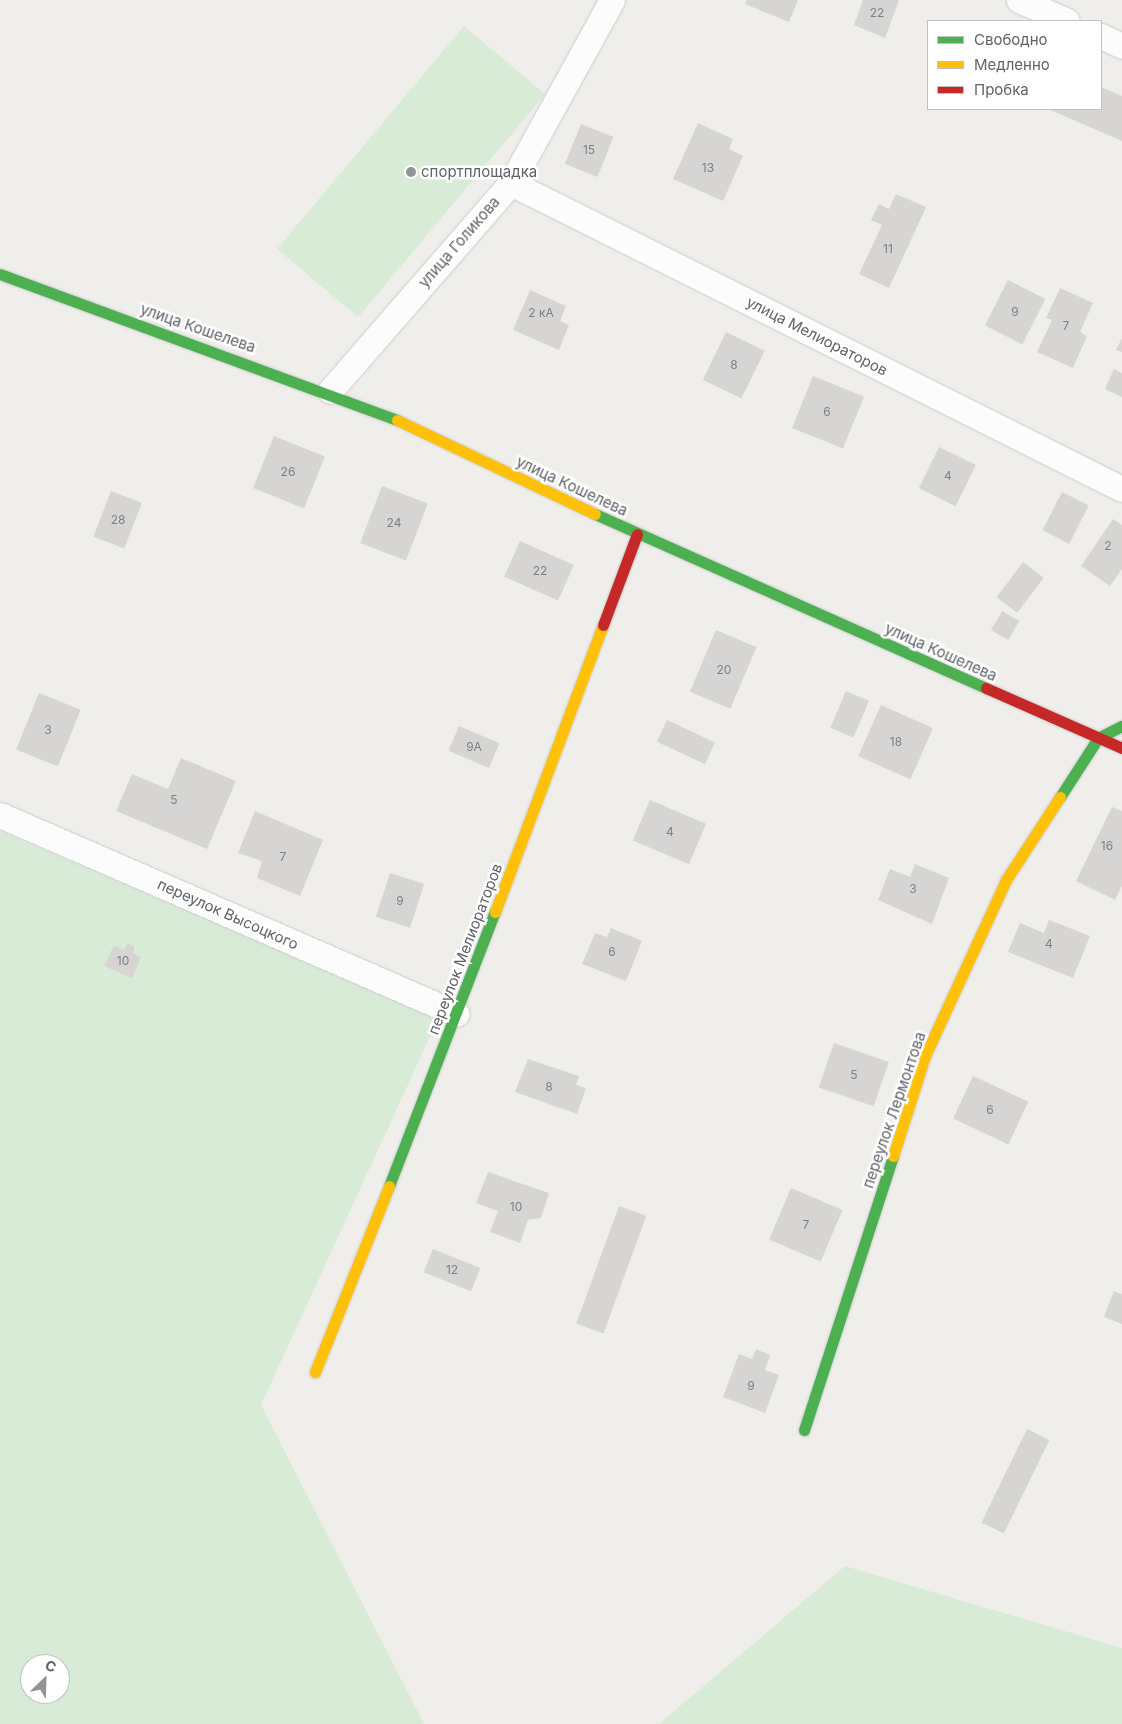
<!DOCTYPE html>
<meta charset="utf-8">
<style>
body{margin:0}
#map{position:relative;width:1122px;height:1724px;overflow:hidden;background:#efeeea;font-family:Inter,sans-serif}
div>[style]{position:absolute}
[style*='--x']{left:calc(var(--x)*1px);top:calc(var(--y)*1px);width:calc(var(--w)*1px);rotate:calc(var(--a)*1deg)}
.green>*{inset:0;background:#d8ebd6;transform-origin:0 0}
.building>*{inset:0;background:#d6d5d3;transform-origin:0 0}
.roads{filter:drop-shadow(0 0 1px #cbcccc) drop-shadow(0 0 1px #cbcccc)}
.street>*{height:25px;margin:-12.5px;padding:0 12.5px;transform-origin:12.5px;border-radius:12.5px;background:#fdfcfc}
.fast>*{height:11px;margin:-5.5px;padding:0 5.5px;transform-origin:5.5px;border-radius:5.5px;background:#4caf50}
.slow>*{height:11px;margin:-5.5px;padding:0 5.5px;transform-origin:5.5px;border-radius:5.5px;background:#ffc107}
.jam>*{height:11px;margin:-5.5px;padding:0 5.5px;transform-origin:5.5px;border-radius:5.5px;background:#c62828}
.dots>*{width:14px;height:14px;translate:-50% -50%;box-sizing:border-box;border:2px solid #fff;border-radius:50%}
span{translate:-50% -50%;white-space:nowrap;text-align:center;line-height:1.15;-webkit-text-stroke:5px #fff;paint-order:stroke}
.number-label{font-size:12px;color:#7e8184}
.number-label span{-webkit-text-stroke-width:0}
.poi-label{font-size:15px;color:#5f6368}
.left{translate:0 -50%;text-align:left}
.street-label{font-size:15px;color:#5f6368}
.legend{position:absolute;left:927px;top:20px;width:175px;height:90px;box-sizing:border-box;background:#fff;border:1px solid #bfc1c3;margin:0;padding:6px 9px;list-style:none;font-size:15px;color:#5f6368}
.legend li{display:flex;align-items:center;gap:10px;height:25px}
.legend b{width:25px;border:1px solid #bfc1c3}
.north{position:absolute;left:20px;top:1654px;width:50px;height:50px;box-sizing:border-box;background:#fff;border:1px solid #bfc1c3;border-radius:50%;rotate:24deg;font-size:14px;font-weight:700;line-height:20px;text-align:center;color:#5f6368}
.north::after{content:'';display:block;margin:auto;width:18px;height:22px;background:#919496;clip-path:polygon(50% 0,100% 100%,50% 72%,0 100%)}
</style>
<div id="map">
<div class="green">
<div style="left:464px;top:26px;width:106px;height:291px;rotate:40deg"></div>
<div style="clip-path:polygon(evenodd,0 831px,439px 1017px,261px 1405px,424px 1724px,0 1724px,0 831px,30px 1664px,60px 1664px,60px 1694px,30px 1694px,30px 1664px)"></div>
<div style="clip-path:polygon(845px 1566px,1122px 1648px,1122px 1724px,659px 1724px)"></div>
</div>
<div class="building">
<div style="clip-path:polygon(747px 0,798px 0,789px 22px,745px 4px)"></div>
<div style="clip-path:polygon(863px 0,899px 0,885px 38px,854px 25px)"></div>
<div style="clip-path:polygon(1101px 87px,1122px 96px,1122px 141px,1048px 109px,1101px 109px)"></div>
<div style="clip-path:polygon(698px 123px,733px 139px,729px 149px,743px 156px,723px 201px,673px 179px)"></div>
<div style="left:581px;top:124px;width:35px;height:43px;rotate:22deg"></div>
<div style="clip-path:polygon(896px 194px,926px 207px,889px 288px,859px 274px,882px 225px,871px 220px,879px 204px,889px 209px)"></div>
<div style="left:1008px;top:280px;width:42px;height:51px;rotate:27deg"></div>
<div style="clip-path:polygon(1060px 288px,1093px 303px,1080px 332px,1087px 336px,1073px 368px,1037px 352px,1052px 320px,1046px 318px)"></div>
<div style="clip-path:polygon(530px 290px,566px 306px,560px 321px,569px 325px,559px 350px,513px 330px)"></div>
<div style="left:726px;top:332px;width:43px;height:53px;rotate:26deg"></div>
<div style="clip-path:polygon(1122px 338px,1122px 352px,1116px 350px)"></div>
<div style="clip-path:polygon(1114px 369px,1122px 373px,1122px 397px,1105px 389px)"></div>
<div style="left:813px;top:376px;width:55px;height:56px;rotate:22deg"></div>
<div style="left:274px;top:436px;width:55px;height:56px;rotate:22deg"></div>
<div style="left:939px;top:447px;width:41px;height:46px;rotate:26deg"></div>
<div style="left:382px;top:486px;width:49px;height:61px;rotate:21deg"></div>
<div style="left:111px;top:491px;width:33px;height:49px;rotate:21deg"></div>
<div style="left:1062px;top:492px;width:30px;height:43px;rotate:27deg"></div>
<div style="clip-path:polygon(1113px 519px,1122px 525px,1122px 569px,1110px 586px,1081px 566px)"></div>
<div style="left:520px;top:541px;width:59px;height:39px;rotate:24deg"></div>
<div style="left:1023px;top:562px;width:26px;height:44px;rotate:37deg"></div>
<div style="left:1002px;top:611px;width:20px;height:22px;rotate:30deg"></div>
<div style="left:716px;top:630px;width:44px;height:67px;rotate:23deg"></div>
<div style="left:846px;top:691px;width:25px;height:40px;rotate:23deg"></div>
<div style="left:39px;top:693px;width:45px;height:61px;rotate:22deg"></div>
<div style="left:881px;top:705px;width:57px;height:56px;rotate:24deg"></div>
<div style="left:667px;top:720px;width:53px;height:24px;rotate:25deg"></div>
<div style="left:459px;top:726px;width:44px;height:27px;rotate:23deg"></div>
<div style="clip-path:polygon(181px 758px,236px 781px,207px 849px,116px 811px,132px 774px,168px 789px)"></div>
<div style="left:650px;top:800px;width:61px;height:44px;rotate:23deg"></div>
<div style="clip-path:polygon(1112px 807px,1122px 811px,1122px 886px,1115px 900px,1076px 881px)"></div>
<div style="clip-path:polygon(255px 811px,323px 840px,300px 896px,257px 878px,262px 861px,238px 853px)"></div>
<div style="clip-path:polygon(915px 864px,949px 878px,932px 924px,878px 900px,890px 869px,910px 877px)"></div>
<div style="left:390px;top:873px;width:36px;height:46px;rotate:18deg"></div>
<div style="clip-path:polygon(1049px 920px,1090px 936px,1073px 978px,1008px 952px,1020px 923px,1044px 933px)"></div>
<div style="clip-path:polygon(611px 928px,642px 941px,626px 981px,582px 964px,595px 933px,607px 937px)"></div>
<div style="clip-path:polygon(127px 943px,135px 947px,133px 953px,141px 957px,132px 978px,104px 966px,114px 945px,124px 950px)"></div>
<div style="left:834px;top:1043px;width:58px;height:47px;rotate:19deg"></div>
<div style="clip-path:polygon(528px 1059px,579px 1076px,576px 1085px,586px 1088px,577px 1114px,515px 1092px)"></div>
<div style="left:973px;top:1076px;width:61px;height:47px;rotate:25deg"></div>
<div style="clip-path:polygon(488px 1172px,549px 1193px,541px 1218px,528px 1220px,520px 1243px,490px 1232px,498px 1211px,476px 1203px)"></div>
<div style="left:791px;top:1188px;width:56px;height:56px;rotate:23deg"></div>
<div style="left:619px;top:1206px;width:29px;height:125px;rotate:20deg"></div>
<div style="left:433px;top:1249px;width:51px;height:25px;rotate:22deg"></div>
<div style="clip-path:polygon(1114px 1291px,1122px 1294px,1122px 1324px,1104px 1317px)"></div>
<div style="clip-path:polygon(756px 1349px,770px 1355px,765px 1370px,779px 1375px,765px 1413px,723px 1397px,739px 1354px,752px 1359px)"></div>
<div style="left:1027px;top:1429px;width:25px;height:104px;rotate:26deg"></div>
</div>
<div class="roads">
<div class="street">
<div style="--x:1019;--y:0;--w:52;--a:23.6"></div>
<div style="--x:1101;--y:36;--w:23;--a:25"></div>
<div style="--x:511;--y:183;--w:683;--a:26.6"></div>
<div style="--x:330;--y:391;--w:276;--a:-49"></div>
<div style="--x:511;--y:183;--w:209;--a:-61.1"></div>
<div style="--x:0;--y:815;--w:498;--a:23.5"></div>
</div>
<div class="fast">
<div style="--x:0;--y:274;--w:423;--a:20.2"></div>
<div style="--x:595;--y:514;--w:428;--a:24"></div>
<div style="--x:1060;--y:797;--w:70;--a:-57.2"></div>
<div style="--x:1098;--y:738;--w:27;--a:-27"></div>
<div style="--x:389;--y:1186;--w:294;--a:-68.9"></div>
<div style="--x:804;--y:1430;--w:288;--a:-72"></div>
</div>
<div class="slow">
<div style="--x:397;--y:420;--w:219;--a:25.4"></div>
<div style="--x:495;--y:912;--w:307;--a:-69.4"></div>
<div style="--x:893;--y:1156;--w:105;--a:-72.3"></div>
<div style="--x:925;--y:1056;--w:194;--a:-65.3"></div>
<div style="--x:1006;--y:880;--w:99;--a:-57"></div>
<div style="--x:315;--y:1372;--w:200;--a:-68.3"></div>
</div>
<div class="jam">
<div style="--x:603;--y:625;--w:97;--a:-69.5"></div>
<div style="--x:986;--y:688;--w:149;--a:23.8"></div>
</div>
</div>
<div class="dots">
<div style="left:411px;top:172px;background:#919496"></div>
</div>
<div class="number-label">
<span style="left:877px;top:13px">22</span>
<span style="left:589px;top:150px">15</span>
<span style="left:708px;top:168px">13</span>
<span style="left:888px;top:249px">11</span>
<span style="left:1015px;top:312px">9</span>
<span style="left:541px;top:313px">2 кА</span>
<span style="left:1066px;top:326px">7</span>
<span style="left:734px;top:365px">8</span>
<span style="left:827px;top:412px">6</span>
<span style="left:288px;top:472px">26</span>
<span style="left:948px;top:476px">4</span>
<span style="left:118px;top:520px">28</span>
<span style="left:394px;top:523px">24</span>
<span style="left:1108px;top:546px">2</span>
<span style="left:540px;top:571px">22</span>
<span style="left:724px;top:670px">20</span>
<span style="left:48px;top:730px">3</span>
<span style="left:896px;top:742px">18</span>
<span style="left:474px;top:747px">9А</span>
<span style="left:174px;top:800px">5</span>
<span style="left:670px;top:832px">4</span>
<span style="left:1107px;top:846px">16</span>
<span style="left:283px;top:857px">7</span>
<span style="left:913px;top:889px">3</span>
<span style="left:400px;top:901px">9</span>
<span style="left:1049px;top:944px">4</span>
<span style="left:612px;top:952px">6</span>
<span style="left:123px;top:961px">10</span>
<span style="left:854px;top:1075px">5</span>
<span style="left:549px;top:1087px">8</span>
<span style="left:990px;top:1110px">6</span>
<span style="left:516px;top:1207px">10</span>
<span style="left:806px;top:1225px">7</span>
<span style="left:452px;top:1270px">12</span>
<span style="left:751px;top:1386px">9</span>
</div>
<div class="poi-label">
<span class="left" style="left:421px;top:172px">спортплощадка</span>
</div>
<div class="street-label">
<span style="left:459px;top:242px;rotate:-49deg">улица Голикова</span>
<span style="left:198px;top:328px;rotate:19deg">улица Кошелева</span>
<span style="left:817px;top:336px;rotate:27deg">улица Мелиораторов</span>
<span style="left:572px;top:486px;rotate:25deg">улица Кошелева</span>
<span style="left:941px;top:652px;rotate:24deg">улица Кошелева</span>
<span style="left:228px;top:914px;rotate:24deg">переулок Высоцкого</span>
<span style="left:465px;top:949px;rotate:-69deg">переулок Мелиораторов</span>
<span style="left:894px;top:1110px;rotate:-71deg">переулок Лермонтова</span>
</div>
<ul class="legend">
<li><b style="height:6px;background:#4caf50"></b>Свободно</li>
<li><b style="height:6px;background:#ffc107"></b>Медленно</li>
<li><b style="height:6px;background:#c62828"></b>Пробка</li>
</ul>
<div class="north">С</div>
</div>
